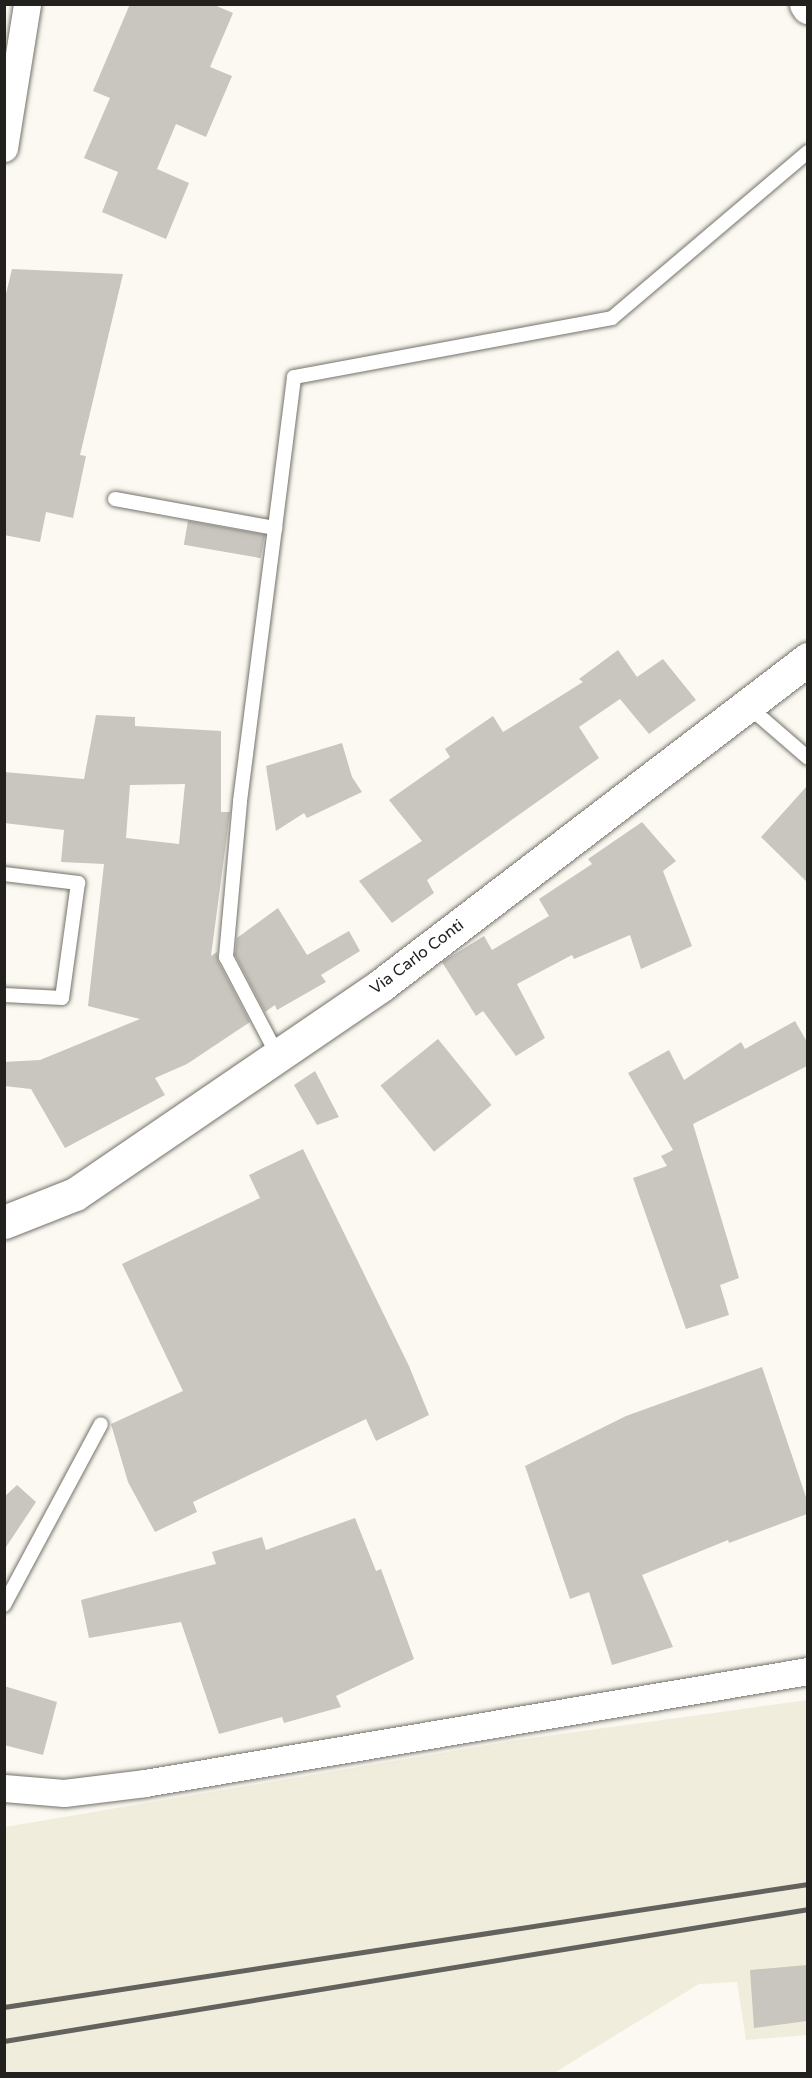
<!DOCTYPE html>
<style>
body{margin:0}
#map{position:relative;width:812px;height:2078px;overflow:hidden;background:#fbf9f1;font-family:"Varela Round",sans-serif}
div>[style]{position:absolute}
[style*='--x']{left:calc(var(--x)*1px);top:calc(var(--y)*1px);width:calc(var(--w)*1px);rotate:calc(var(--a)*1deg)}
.built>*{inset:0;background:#f1eddd}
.building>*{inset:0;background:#c8c6be;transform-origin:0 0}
.roads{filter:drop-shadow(0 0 2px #74726b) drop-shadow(0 0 2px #74726b)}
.service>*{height:14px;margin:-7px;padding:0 7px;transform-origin:7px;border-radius:7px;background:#fff}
.minor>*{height:27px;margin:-13.5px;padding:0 13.5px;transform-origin:13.5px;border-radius:13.5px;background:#fff}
.tertiary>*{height:33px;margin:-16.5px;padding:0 16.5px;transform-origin:16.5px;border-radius:16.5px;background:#fff}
.primary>*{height:33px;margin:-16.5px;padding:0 16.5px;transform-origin:16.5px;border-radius:16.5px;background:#fff}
.rail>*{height:4.5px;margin:-2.25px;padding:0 2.25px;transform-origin:2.25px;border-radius:2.25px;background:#63625d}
span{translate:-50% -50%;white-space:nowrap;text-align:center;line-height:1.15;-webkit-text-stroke:4.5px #fff;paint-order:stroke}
.street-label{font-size:16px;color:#22211e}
.frame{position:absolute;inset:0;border:6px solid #22211e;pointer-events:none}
</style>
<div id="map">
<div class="built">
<div style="clip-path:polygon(807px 1700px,807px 2035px,746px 2040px,737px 1982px,699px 1984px,554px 2073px,5px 2074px,5px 1827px,517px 1740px)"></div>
</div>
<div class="building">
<div style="clip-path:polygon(130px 4px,212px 4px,233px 13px,210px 67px,232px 76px,206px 137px,176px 124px,157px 169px,189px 183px,166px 239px,102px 212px,118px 172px,84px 158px,110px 98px,93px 91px)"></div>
<div style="clip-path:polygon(12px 269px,123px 274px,80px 455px,86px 456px,73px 518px,46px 512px,40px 542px,4px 535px,4px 302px)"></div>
<div style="left:188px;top:521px;width:78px;height:24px;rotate:10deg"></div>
<div style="clip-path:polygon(618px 650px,637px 677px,663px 659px,696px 700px,649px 734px,620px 699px,579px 727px,599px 758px,427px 880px,434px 893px,392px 923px,359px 881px,422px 841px,389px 800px,450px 757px,445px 749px,493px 716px,503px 732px,583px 682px,579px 679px)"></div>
<div style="clip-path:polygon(evenodd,96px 715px,135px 717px,135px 726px,221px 731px,221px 812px,230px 812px,211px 956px,217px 952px,218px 961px,250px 1022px,187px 1064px,155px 1078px,165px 1095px,65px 1148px,31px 1089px,4px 1086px,4px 1062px,40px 1060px,140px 1019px,88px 1006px,104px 864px,61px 862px,64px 830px,4px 823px,4px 772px,84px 779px,96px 715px,185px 784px,179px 844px,126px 838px,130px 785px,185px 784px)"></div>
<div style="clip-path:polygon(342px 743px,352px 777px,362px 792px,307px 818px,304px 813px,276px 831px,266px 766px)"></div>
<div style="clip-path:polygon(807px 786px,807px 882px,761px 837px)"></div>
<div style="clip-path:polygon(642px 822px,676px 861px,663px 871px,692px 946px,641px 969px,630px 935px,574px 959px,572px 955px,517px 984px,545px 1038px,516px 1056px,483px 1011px,476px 1016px,442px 962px,484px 936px,492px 950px,549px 916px,539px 899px,592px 864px,588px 859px)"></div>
<div style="clip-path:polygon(278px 908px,307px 955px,349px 931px,360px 951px,321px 975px,326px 982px,277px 1010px,275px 1005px,265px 1012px,235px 955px,237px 938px)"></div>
<div style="clip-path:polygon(795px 1021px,807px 1042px,807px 1066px,693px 1124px,739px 1278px,720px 1285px,729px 1315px,686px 1329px,633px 1178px,667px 1166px,661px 1156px,673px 1150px,628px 1073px,669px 1050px,684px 1080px,741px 1042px,745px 1049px)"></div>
<div style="left:438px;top:1039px;width:85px;height:74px;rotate:51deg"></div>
<div style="clip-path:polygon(315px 1071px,339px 1117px,317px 1125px,294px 1085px)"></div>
<div style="clip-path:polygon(303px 1149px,409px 1366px,429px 1415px,376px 1441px,366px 1419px,193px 1502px,197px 1512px,155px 1532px,128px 1482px,111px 1424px,183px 1391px,122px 1264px,260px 1198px,249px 1175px)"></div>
<div style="clip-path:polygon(762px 1367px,807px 1500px,807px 1514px,729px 1543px,728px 1540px,642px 1575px,673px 1647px,612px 1665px,589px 1592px,570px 1599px,525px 1466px,626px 1416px)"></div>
<div style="clip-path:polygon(17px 1485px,36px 1502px,4px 1550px,4px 1497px)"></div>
<div style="clip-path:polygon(355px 1518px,376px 1571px,381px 1569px,414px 1659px,336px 1696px,341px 1707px,284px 1723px,282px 1717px,219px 1734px,181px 1622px,89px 1638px,81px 1600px,216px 1564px,212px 1552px,262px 1537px,266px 1550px)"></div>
<div style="clip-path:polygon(4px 1686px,57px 1702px,43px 1755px,4px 1745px)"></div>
<div style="clip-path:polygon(807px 1965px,807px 2021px,754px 2028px,750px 1970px)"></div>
</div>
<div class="roads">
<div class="service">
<div style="--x:115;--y:499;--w:163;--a:10.3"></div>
<div style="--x:275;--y:528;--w:276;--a:97.3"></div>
<div style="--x:240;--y:802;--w:156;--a:95.2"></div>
<div style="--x:226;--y:957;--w:112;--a:62.3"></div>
<div style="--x:275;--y:528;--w:152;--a:-82.8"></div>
<div style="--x:294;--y:377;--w:323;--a:-10.5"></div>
<div style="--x:612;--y:318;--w:257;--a:-40.3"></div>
<div style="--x:748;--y:706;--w:79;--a:40.9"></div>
<div style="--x:4;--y:874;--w:75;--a:6.9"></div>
<div style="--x:78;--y:883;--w:116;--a:97.9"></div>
<div style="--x:62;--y:998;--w:58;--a:-177"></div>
<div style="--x:4;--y:1605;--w:205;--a:-61.8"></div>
</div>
<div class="minor">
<div style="--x:4;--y:148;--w:146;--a:-80.9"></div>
<div style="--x:4;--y:1788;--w:60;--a:4.8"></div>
<div style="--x:64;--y:1793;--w:82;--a:-7"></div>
<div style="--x:145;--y:1783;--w:672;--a:-9.59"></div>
</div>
<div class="tertiary">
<div style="--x:4;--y:1222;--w:76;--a:-21.5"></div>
<div style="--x:75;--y:1194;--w:369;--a:-34.3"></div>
<div style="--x:380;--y:986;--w:539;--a:-37.38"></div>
</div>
<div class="primary">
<div style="--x:806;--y:4;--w:4;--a:56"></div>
</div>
</div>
<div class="rail">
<div style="--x:4;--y:2007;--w:813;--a:-8.7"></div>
<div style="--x:4;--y:2041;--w:815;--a:-9.32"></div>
</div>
<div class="street-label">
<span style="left:417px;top:957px;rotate:-37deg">Via Carlo Conti</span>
</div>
<div class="frame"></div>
</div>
